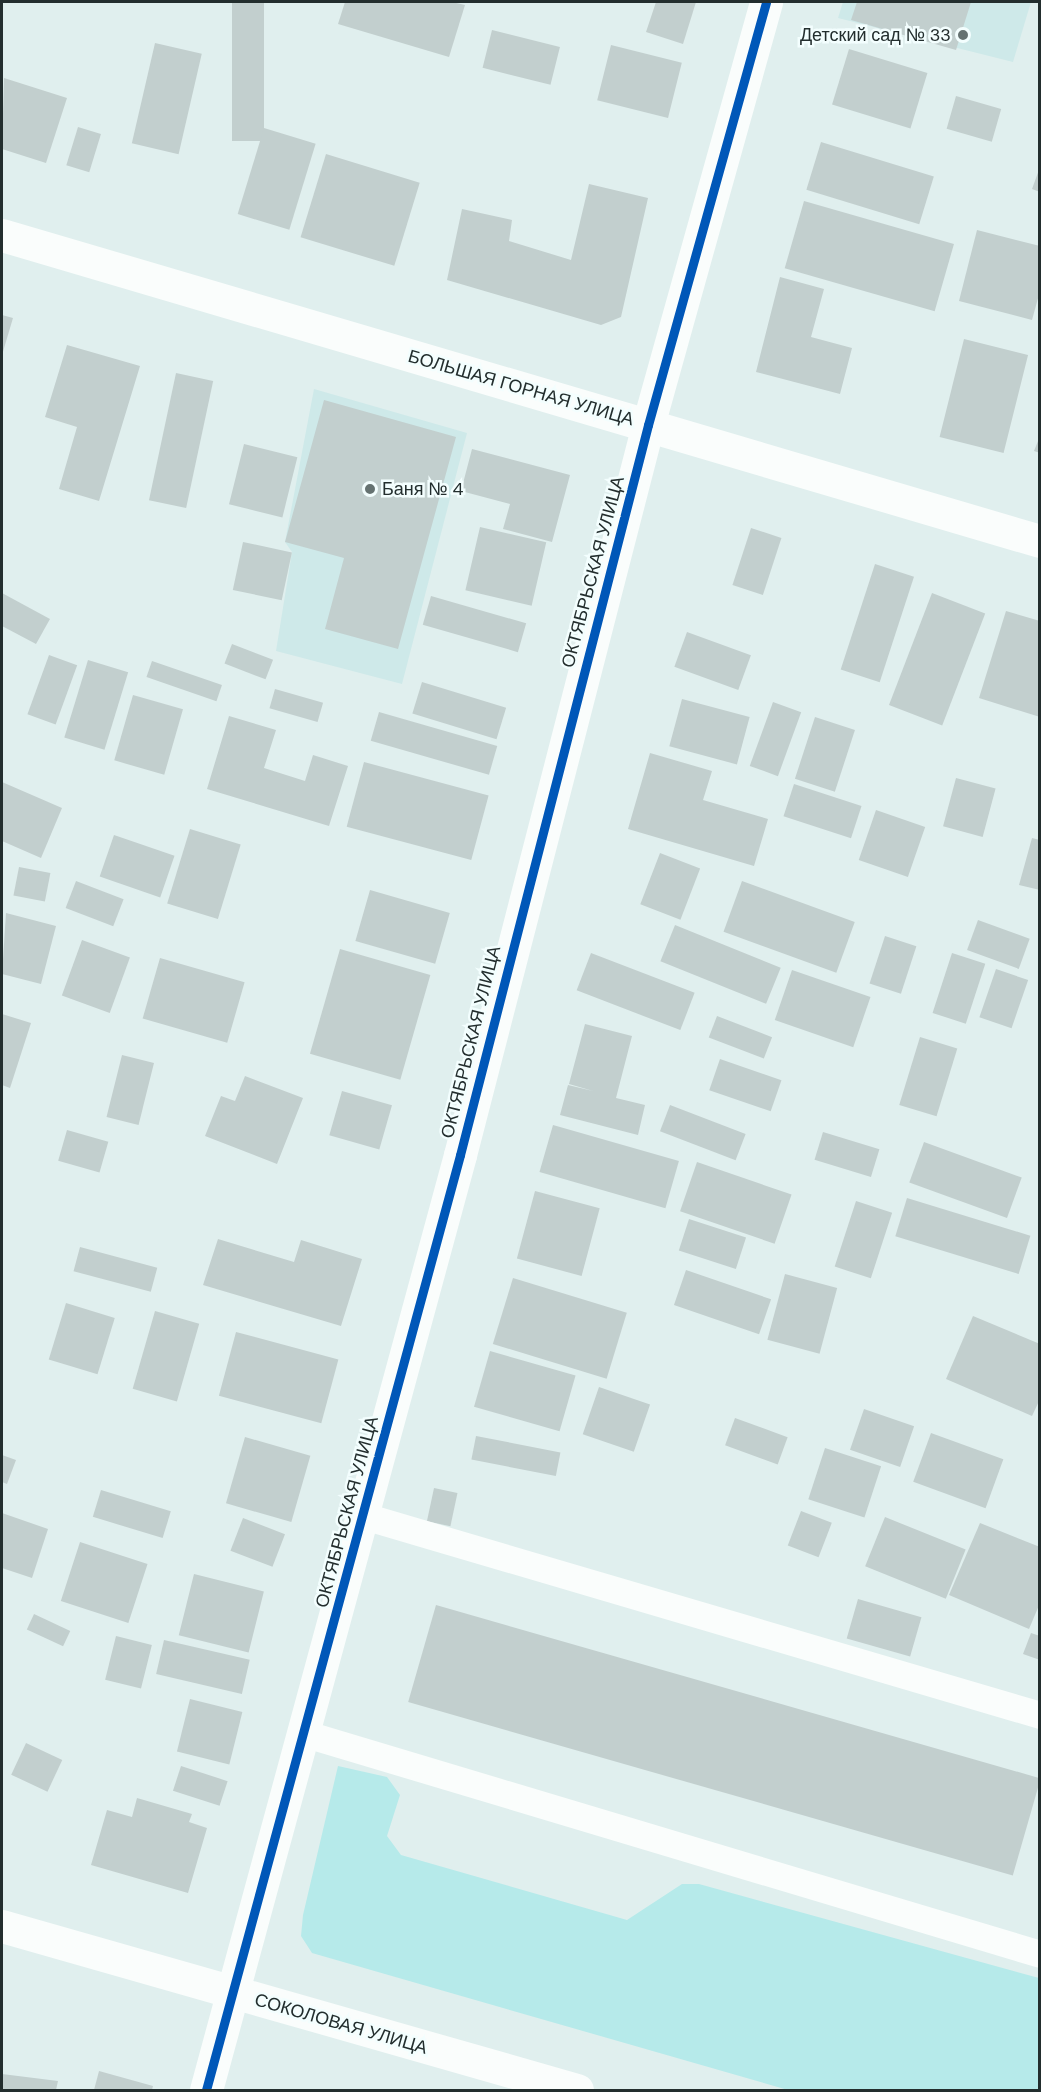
<!DOCTYPE html>
<meta charset="utf-8">
<style>
body{margin:0}
#map{position:relative;width:1041px;height:2092px;overflow:hidden;background:#e0efee;font-family:"DM Sans",sans-serif}
div>[style]{position:absolute}
[style*='--x']{left:calc(var(--x)*1px);top:calc(var(--y)*1px);width:calc(var(--w)*1px);rotate:calc(var(--a)*1deg)}
.built>*{inset:0;background:#cee9e9}
.green>*{inset:0;background:#b6eaea}
.building>*{inset:0;background:#c2cfce;transform-origin:0 0}
.service>*{height:27px;margin:-13.5px;padding:0 13.5px;transform-origin:13.5px;border-radius:13.5px;background:#fafdfc}
.minor>*{height:33px;margin:-16.5px;padding:0 16.5px;transform-origin:16.5px;border-radius:16.5px;background:#fafdfc}
.primary>*{height:33px;margin:-16.5px;padding:0 16.5px;transform-origin:16.5px;border-radius:16.5px;background:#fafdfc}
.cycleway>*{height:9px;margin:-4.5px;padding:0 4.5px;transform-origin:4.5px;border-radius:4.5px;background:#0057b8}
.dots>*{width:16px;height:16px;translate:-50% -50%;box-sizing:border-box;border:3px solid #f3fefe;border-radius:50%}
span{translate:-50% -50%;white-space:nowrap;text-align:center;line-height:1.15;-webkit-text-stroke:5px #f3fefe;paint-order:stroke}
.poi-label{font-size:18px;color:#232e2e}
.right{translate:-100% -50%;text-align:right}
.left{translate:0 -50%;text-align:left}
.street-label{font-size:18px;color:#232e2e}
.frame{position:absolute;inset:0;border:3px solid #232e2e;pointer-events:none}
</style>
<div id="map">
<div class="built">
<div style="clip-path:polygon(843px 2px,1031px 2px,1013px 62px,838px 18px)"></div>
<div style="clip-path:polygon(314px 389px,467px 433px,402px 684px,276px 651px,292px 552px,285px 542px)"></div>
</div>
<div class="green">
<div style="clip-path:polygon(338px 1766px,387px 1777px,400px 1795px,387px 1836px,401px 1855px,627px 1920px,682px 1884px,699px 1884px,1039px 1978px,1039px 2090px,788px 2090px,312px 1953px,301px 1936px,303px 1915px)"></div>
</div>
<div class="building">
<div style="left:232px;top:2px;width:32px;height:139px"></div>
<div style="clip-path:polygon(345px 2px,452px 2px,465px 5px,449px 57px,338px 24px)"></div>
<div style="clip-path:polygon(656px 2px,696px 2px,683px 44px,646px 32px)"></div>
<div style="clip-path:polygon(857px 2px,971px 2px,956px 50px,851px 20px)"></div>
<div style="left:492px;top:30px;width:70px;height:39px;rotate:14deg"></div>
<div style="left:155px;top:43px;width:48px;height:103px;rotate:13deg"></div>
<div style="left:611px;top:45px;width:73px;height:57px;rotate:14deg"></div>
<div style="left:849px;top:49px;width:82px;height:58px;rotate:17deg"></div>
<div style="clip-path:polygon(4px 78px,67px 98px,46px 163px,2px 149px)"></div>
<div style="left:956px;top:96px;width:47px;height:34px;rotate:16deg"></div>
<div style="left:78px;top:127px;width:24px;height:40px;rotate:17deg"></div>
<div style="left:264px;top:128px;width:54px;height:90px;rotate:17deg"></div>
<div style="left:821px;top:142px;width:118px;height:50px;rotate:17deg"></div>
<div style="left:326px;top:154px;width:98px;height:87px;rotate:17deg"></div>
<div style="clip-path:polygon(1040px 167px,1040px 192px,1032px 189px)"></div>
<div style="clip-path:polygon(589px 184px,648px 198px,621px 317px,601px 325px,447px 280px,462px 209px,512px 220px,509px 241px,571px 260px)"></div>
<div style="left:804px;top:201px;width:156px;height:70px;rotate:16deg"></div>
<div style="clip-path:polygon(977px 230px,1040px 246px,1040px 291px,1032px 320px,959px 301px)"></div>
<div style="clip-path:polygon(780px 277px,824px 289px,811px 337px,852px 348px,840px 394px,756px 372px)"></div>
<div style="clip-path:polygon(2px 315px,13px 318px,2px 355px)"></div>
<div style="left:964px;top:339px;width:66px;height:101px;rotate:14deg"></div>
<div style="clip-path:polygon(67px 345px,140px 366px,99px 501px,59px 489px,77px 427px,45px 417px)"></div>
<div style="left:176px;top:373px;width:38px;height:130px;rotate:12deg"></div>
<div style="clip-path:polygon(324px 400px,456px 437px,398px 649px,325px 629px,344px 558px,285px 542px)"></div>
<div style="clip-path:polygon(1040px 436px,1040px 453px,1034px 451px)"></div>
<div style="left:244px;top:444px;width:55px;height:62px;rotate:14deg"></div>
<div style="clip-path:polygon(472px 449px,570px 475px,552px 542px,503px 529px,510px 504px,461px 491px)"></div>
<div style="left:480px;top:527px;width:68px;height:65px;rotate:13deg"></div>
<div style="left:751px;top:528px;width:32px;height:60px;rotate:18deg"></div>
<div style="left:243px;top:542px;width:50px;height:49px;rotate:12deg"></div>
<div style="left:875px;top:564px;width:41px;height:111px;rotate:18deg"></div>
<div style="clip-path:polygon(2px 593px,50px 619px,36px 644px,2px 626px)"></div>
<div style="left:932px;top:593px;width:57px;height:120px;rotate:21deg"></div>
<div style="left:431px;top:596px;width:99px;height:30px;rotate:16deg"></div>
<div style="clip-path:polygon(1006px 611px,1040px 621px,1040px 717px,979px 698px)"></div>
<div style="left:687px;top:632px;width:68px;height:37px;rotate:20deg"></div>
<div style="left:232px;top:644px;width:44px;height:21px;rotate:21deg"></div>
<div style="left:49px;top:655px;width:30px;height:63px;rotate:20deg"></div>
<div style="left:88px;top:660px;width:42px;height:81px;rotate:17deg"></div>
<div style="left:152px;top:661px;width:74px;height:17px;rotate:19deg"></div>
<div style="left:422px;top:682px;width:88px;height:33px;rotate:17deg"></div>
<div style="left:275px;top:689px;width:50px;height:20px;rotate:16deg"></div>
<div style="left:133px;top:695px;width:52px;height:68px;rotate:16deg"></div>
<div style="left:682px;top:699px;width:70px;height:49px;rotate:15deg"></div>
<div style="left:773px;top:702px;width:30px;height:68px;rotate:20deg"></div>
<div style="left:379px;top:712px;width:123px;height:30px;rotate:16deg"></div>
<div style="clip-path:polygon(229px 716px,276px 730px,264px 768px,305px 781px,313px 755px,348px 766px,329px 826px,207px 789px)"></div>
<div style="left:815px;top:717px;width:42px;height:65px;rotate:18deg"></div>
<div style="clip-path:polygon(650px 753px,712px 771px,703px 800px,768px 819px,754px 866px,628px 829px)"></div>
<div style="left:364px;top:762px;width:129px;height:67px;rotate:15deg"></div>
<div style="left:956px;top:778px;width:41px;height:50px;rotate:15deg"></div>
<div style="clip-path:polygon(2px 782px,62px 808px,41px 858px,2px 841px)"></div>
<div style="left:794px;top:784px;width:71px;height:34px;rotate:18deg"></div>
<div style="left:876px;top:810px;width:52px;height:53px;rotate:19deg"></div>
<div style="left:190px;top:829px;width:53px;height:78px;rotate:17deg"></div>
<div style="left:114px;top:835px;width:64px;height:44px;rotate:19deg"></div>
<div style="clip-path:polygon(1032px 838px,1040px 840px,1040px 890px,1019px 885px)"></div>
<div style="left:660px;top:853px;width:43px;height:55px;rotate:21deg"></div>
<div style="left:19px;top:867px;width:32px;height:29px;rotate:11deg"></div>
<div style="left:76px;top:881px;width:51px;height:29px;rotate:21deg"></div>
<div style="left:742px;top:881px;width:120px;height:54px;rotate:20deg"></div>
<div style="left:370px;top:890px;width:83px;height:53px;rotate:16deg"></div>
<div style="clip-path:polygon(6px 913px,56px 926px,41px 984px,2px 974px)"></div>
<div style="left:978px;top:920px;width:55px;height:32px;rotate:20deg"></div>
<div style="left:675px;top:925px;width:114px;height:39px;rotate:22deg"></div>
<div style="left:885px;top:936px;width:33px;height:50px;rotate:18deg"></div>
<div style="left:82px;top:940px;width:51px;height:59px;rotate:20deg"></div>
<div style="left:340px;top:949px;width:94px;height:109px;rotate:16deg"></div>
<div style="left:591px;top:953px;width:111px;height:40px;rotate:21deg"></div>
<div style="left:952px;top:953px;width:35px;height:63px;rotate:18deg"></div>
<div style="left:160px;top:958px;width:88px;height:63px;rotate:16deg"></div>
<div style="left:996px;top:969px;width:34px;height:51px;rotate:19deg"></div>
<div style="left:792px;top:970px;width:83px;height:53px;rotate:19deg"></div>
<div style="clip-path:polygon(2px 1014px,31px 1023px,10px 1088px,2px 1085px)"></div>
<div style="left:717px;top:1016px;width:59px;height:23px;rotate:21deg"></div>
<div style="clip-path:polygon(585px 1024px,632px 1036px,616px 1098px,645px 1105px,638px 1135px,560px 1115px,568px 1085px,593px 1091px,569px 1084px)"></div>
<div style="left:920px;top:1037px;width:39px;height:71px;rotate:17deg"></div>
<div style="left:122px;top:1055px;width:33px;height:64px;rotate:14deg"></div>
<div style="left:720px;top:1059px;width:65px;height:33px;rotate:19deg"></div>
<div style="clip-path:polygon(245px 1076px,303px 1098px,277px 1164px,205px 1136px,221px 1096px,235px 1101px)"></div>
<div style="left:342px;top:1091px;width:52px;height:46px;rotate:16deg"></div>
<div style="left:670px;top:1105px;width:81px;height:28px;rotate:21deg"></div>
<div style="left:553px;top:1125px;width:131px;height:49px;rotate:16deg"></div>
<div style="left:67px;top:1130px;width:43px;height:32px;rotate:16deg"></div>
<div style="left:823px;top:1132px;width:59px;height:29px;rotate:17deg"></div>
<div style="left:924px;top:1142px;width:104px;height:43px;rotate:20deg"></div>
<div style="left:697px;top:1162px;width:100px;height:52px;rotate:19deg"></div>
<div style="left:535px;top:1191px;width:67px;height:70px;rotate:15deg"></div>
<div style="left:907px;top:1198px;width:129px;height:40px;rotate:17deg"></div>
<div style="left:856px;top:1201px;width:38px;height:69px;rotate:18deg"></div>
<div style="left:689px;top:1219px;width:60px;height:33px;rotate:18deg"></div>
<div style="clip-path:polygon(218px 1239px,294px 1262px,301px 1240px,362px 1259px,341px 1326px,203px 1285px)"></div>
<div style="left:80px;top:1247px;width:80px;height:25px;rotate:15deg"></div>
<div style="left:686px;top:1270px;width:90px;height:37px;rotate:19deg"></div>
<div style="left:785px;top:1274px;width:54px;height:68px;rotate:15deg"></div>
<div style="left:513px;top:1278px;width:119px;height:69px;rotate:17deg"></div>
<div style="left:66px;top:1303px;width:51px;height:59px;rotate:17deg"></div>
<div style="left:155px;top:1311px;width:46px;height:81px;rotate:16deg"></div>
<div style="clip-path:polygon(973px 1316px,1040px 1344px,1040px 1399px,1032px 1416px,946px 1379px)"></div>
<div style="left:236px;top:1332px;width:106px;height:66px;rotate:15deg"></div>
<div style="left:490px;top:1351px;width:89px;height:58px;rotate:16deg"></div>
<div style="left:599px;top:1387px;width:54px;height:50px;rotate:19deg"></div>
<div style="left:864px;top:1409px;width:53px;height:43px;rotate:19deg"></div>
<div style="left:735px;top:1418px;width:56px;height:29px;rotate:20deg"></div>
<div style="left:931px;top:1433px;width:77px;height:52px;rotate:20deg"></div>
<div style="left:476px;top:1436px;width:86px;height:24px;rotate:11deg"></div>
<div style="left:245px;top:1437px;width:68px;height:69px;rotate:16deg"></div>
<div style="left:825px;top:1448px;width:59px;height:54px;rotate:18deg"></div>
<div style="clip-path:polygon(2px 1455px,16px 1460px,7px 1484px,2px 1482px)"></div>
<div style="left:434px;top:1488px;width:24px;height:34px;rotate:12deg"></div>
<div style="left:101px;top:1490px;width:73px;height:28px;rotate:17deg"></div>
<div style="left:801px;top:1511px;width:33px;height:37px;rotate:21deg"></div>
<div style="clip-path:polygon(2px 1513px,48px 1529px,32px 1578px,2px 1568px)"></div>
<div style="left:885px;top:1517px;width:87px;height:53px;rotate:22deg"></div>
<div style="left:243px;top:1518px;width:45px;height:35px;rotate:21deg"></div>
<div style="clip-path:polygon(980px 1523px,1040px 1547px,1040px 1603px,1029px 1629px,949px 1595px)"></div>
<div style="left:80px;top:1542px;width:71px;height:62px;rotate:18deg"></div>
<div style="left:194px;top:1574px;width:72px;height:63px;rotate:14deg"></div>
<div style="left:858px;top:1599px;width:66px;height:41px;rotate:16deg"></div>
<div style="left:436px;top:1605px;width:629px;height:101px;rotate:16deg"></div>
<div style="left:34px;top:1614px;width:40px;height:17px;rotate:25deg"></div>
<div style="clip-path:polygon(1031px 1633px,1040px 1636px,1040px 1660px,1023px 1654px)"></div>
<div style="left:116px;top:1636px;width:37px;height:45px;rotate:14deg"></div>
<div style="left:164px;top:1640px;width:88px;height:35px;rotate:13deg"></div>
<div style="left:190px;top:1699px;width:54px;height:54px;rotate:14deg"></div>
<div style="left:26px;top:1743px;width:40px;height:35px;rotate:25deg"></div>
<div style="left:181px;top:1766px;width:49px;height:26px;rotate:18deg"></div>
<div style="clip-path:polygon(137px 1798px,192px 1814px,189px 1822px,207px 1828px,188px 1893px,91px 1865px,107px 1810px,132px 1817px)"></div>
<div style="clip-path:polygon(99px 2071px,153px 2086px,152px 2090px,94px 2090px)"></div>
<div style="clip-path:polygon(2px 2074px,58px 2081px,56px 2090px,2px 2090px)"></div>
</div>
<div class="service">
<div style="--x:364;--y:1516;--w:705;--a:16.4"></div>
<div style="--x:306;--y:1734;--w:766;--a:16.68"></div>
</div>
<div class="minor">
<div style="--x:206;--y:2090;--w:969;--a:-74.8"></div>
<div style="--x:460;--y:1155;--w:754;--a:-75.56"></div>
<div style="--x:648;--y:425;--w:439;--a:-74.4"></div>
</div>
<div class="primary">
<div style="--x:2;--y:235;--w:1082;--a:16.43"></div>
<div style="--x:2;--y:1926;--w:598;--a:15.92"></div>
</div>
<div class="cycleway">
<div style="--x:206;--y:2090;--w:969;--a:-74.8"></div>
<div style="--x:460;--y:1155;--w:754;--a:-75.56"></div>
<div style="--x:648;--y:425;--w:439;--a:-74.4"></div>
</div>
<div class="dots">
<div style="left:963px;top:35px;background:#657271"></div>
<div style="left:370px;top:489px;background:#657271"></div>
</div>
<div class="poi-label">
<span class="right" style="left:951px;top:35px">Детский сад № 33</span>
<span class="left" style="left:382px;top:489px">Баня № 4</span>
</div>
<div class="street-label">
<span style="left:521px;top:388px;rotate:16deg">БОЛЬШАЯ ГОРНАЯ УЛИЦА</span>
<span style="left:593px;top:572px;rotate:-75deg">ОКТЯБРЬСКАЯ УЛИЦА</span>
<span style="left:471px;top:1042px;rotate:-76deg">ОКТЯБРЬСКАЯ УЛИЦА</span>
<span style="left:347px;top:1512px;rotate:-75deg">ОКТЯБРЬСКАЯ УЛИЦА</span>
<span style="left:341px;top:2024px;rotate:16deg">СОКОЛОВАЯ УЛИЦА</span>
</div>
<div class="frame"></div>
</div>
